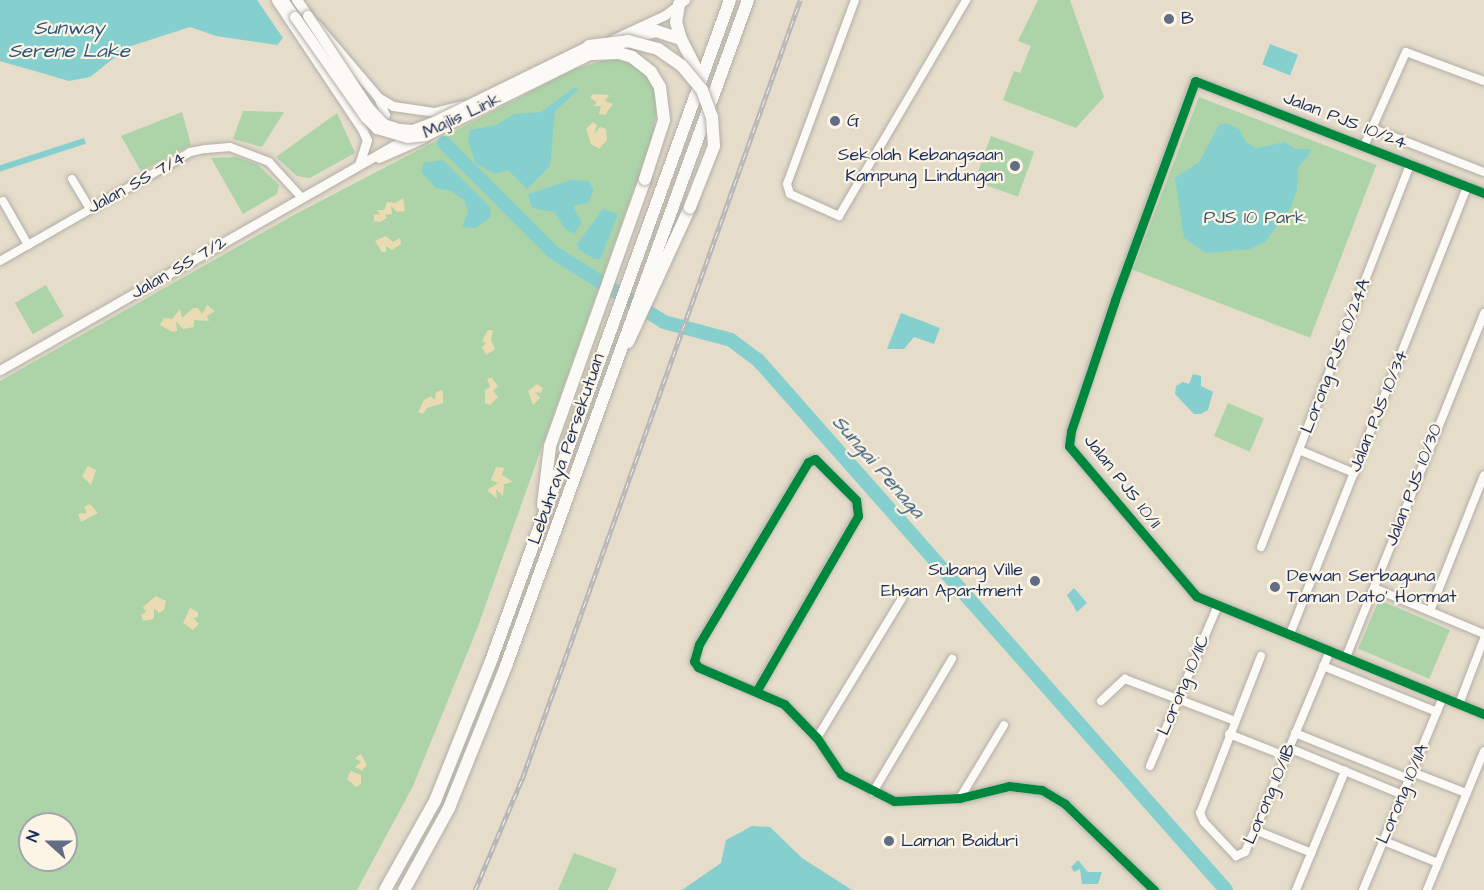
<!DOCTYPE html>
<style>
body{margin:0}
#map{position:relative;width:1484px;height:890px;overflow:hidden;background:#e5dcca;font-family:"Architects Daughter",sans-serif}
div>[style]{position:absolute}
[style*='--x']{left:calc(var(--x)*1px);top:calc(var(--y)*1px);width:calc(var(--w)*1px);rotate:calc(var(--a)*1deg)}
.green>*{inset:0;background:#add4a8;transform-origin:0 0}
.sand>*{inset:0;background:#eadbb2}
.water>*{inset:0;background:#86cfcf;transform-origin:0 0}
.river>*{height:14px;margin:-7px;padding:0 7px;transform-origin:7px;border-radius:7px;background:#86cfcf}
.roads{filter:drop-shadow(0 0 2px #b2aea7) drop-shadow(0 0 2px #b2aea7)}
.minor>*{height:8px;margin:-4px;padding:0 4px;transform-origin:4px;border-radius:4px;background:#fbfaf7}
.tertiary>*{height:9px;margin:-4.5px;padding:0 4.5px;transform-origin:4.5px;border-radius:4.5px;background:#fbfaf7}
.secondary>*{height:10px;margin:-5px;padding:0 5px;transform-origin:5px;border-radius:5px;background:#fbfaf7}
.trunk>*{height:12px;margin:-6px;padding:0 6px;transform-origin:6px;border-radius:6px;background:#fbfaf7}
.rail>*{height:4.5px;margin-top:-2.25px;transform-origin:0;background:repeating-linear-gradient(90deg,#fcf5e5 0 7px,#b5b7b9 0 14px);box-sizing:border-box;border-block:2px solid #b5b7b9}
.bridges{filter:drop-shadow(0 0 2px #b2aea7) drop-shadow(0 0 2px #b2aea7)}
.secondary-bridge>*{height:10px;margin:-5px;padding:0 5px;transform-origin:5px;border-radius:5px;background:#fbfaf7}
.trunk-bridge>*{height:12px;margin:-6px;padding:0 6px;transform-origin:6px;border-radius:6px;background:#fbfaf7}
.cycleway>*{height:9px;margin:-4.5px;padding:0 4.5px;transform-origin:4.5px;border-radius:4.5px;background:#00873e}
.dots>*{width:16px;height:16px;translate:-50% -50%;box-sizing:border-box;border:3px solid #fcf5e5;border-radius:50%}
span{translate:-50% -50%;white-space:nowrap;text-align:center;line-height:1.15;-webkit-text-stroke:4.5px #fcf5e5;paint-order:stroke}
.poi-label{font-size:18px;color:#1b2f5e}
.left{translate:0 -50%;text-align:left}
.right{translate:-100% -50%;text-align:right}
.street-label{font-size:18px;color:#1b2f5e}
.park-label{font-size:18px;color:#34566a}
.water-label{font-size:20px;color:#2c567b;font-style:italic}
.north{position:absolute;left:18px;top:812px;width:60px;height:60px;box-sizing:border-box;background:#fcf5e5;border:2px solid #a2a6af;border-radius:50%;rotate:291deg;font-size:16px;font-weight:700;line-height:24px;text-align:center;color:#1b2f5e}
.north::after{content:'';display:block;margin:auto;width:21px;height:27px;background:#626c84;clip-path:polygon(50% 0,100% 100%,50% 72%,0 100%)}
</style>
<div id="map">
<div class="green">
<div style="clip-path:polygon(1038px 0,1070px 0,1104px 97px,1076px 128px,1003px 100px,1014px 71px,1020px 73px,1031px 46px,1018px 41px)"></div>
<div style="clip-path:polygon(evenodd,612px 58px,625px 59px,646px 74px,655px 88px,658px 102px,653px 135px,477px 629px,413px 786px,357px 890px,0 890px,0 381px,292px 216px,574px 69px,612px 58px,30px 824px,66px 824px,66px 860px,30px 860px,30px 824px)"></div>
<div style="left:1199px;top:97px;width:190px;height:185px;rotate:21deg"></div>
<div style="clip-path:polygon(243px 111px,284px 112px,262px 147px,233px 139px)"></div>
<div style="clip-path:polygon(182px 112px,191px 145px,141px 171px,121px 136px)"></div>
<div style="clip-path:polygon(337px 113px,355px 153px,310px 178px,297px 176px,276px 157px)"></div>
<div style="left:991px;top:136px;width:46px;height:48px;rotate:20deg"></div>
<div style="clip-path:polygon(237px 157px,257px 164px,279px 185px,277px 194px,243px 214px,211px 158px)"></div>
<div style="left:46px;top:285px;width:36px;height:36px;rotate:60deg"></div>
<div style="left:1228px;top:403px;width:39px;height:36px;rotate:23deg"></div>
<div style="left:1379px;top:600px;width:77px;height:53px;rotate:23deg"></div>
<div style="clip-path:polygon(574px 853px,617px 869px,608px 890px,558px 890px)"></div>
</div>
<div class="sand">
<div style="clip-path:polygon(593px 94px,609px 95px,605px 101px,613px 104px,605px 115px,599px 114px,601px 106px,594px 106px,597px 102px,590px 98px)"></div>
<div style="clip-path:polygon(593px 122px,597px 125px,594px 134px,600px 127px,606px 129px,607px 140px,599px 149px,591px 144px,586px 129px)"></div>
<div style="clip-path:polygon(403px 198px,405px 211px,397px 212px,391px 206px,392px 214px,385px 215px,387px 218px,380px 222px,374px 221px,374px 214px,380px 215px,377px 210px,384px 210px,387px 202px,396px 203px)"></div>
<div style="clip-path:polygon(386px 236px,393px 242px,400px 238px,401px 244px,392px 250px,386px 246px,386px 252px,382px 252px,375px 241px)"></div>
<div style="clip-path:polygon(207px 305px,215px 311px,207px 316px,209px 321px,194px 320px,194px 327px,183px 329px,176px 321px,177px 331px,173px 332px,160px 325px,164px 318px,172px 319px,180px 309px,182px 318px,193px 308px,198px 308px,202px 314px)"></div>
<div style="clip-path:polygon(488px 330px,493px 330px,491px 340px,495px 349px,486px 355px,482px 347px,486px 343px,482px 341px)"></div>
<div style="clip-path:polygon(487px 378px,492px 378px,498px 386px,493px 391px,498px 397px,490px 405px,485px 403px,485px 390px,490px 387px)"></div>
<div style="clip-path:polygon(537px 384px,543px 388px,541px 393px,535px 392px,540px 398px,533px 405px,528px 391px)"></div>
<div style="clip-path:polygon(443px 390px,443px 403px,427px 408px,423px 414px,418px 412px,424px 400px,431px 396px,435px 400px,436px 392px)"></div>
<div style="clip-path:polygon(88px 466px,96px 470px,91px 485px,82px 476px)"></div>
<div style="clip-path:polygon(496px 467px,504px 468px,502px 475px,513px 482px,504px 484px,503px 496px,496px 489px,497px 499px,487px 490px,498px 483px,491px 480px)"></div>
<div style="clip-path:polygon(90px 504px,98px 513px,81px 522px,78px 514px,87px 513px,84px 507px)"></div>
<div style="clip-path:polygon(156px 596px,166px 601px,164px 610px,159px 613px,154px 608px,154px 619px,143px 621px,141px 615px,146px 612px,143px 607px)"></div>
<div style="clip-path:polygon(190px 608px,198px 612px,198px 617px,193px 618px,199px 624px,193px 630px,183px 623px)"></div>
<div style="clip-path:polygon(361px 754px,367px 765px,362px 771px,355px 767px,361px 762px,355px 758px)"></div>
<div style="clip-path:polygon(351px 771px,361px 775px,361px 784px,356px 787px,347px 779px)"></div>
</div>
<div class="water">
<div style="clip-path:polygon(0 0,257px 0,283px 38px,277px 45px,216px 36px,190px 27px,128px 47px,90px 77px,69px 81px,0 61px)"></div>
<div style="left:1270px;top:44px;width:30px;height:22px;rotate:21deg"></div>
<div style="clip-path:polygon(575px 87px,578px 90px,555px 111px,550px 166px,527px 189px,508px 170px,495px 174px,476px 164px,468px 141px,470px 130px,496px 125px,514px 114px,541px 112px)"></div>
<div style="clip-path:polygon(1226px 123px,1239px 129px,1246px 142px,1256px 148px,1285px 142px,1295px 149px,1310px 149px,1311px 152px,1298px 167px,1297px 190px,1290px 209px,1265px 242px,1250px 249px,1206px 253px,1184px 238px,1175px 178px,1199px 162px,1219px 125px)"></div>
<div style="left:84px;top:138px;width:6px;height:90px;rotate:72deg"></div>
<div style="clip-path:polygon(443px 160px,490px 207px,491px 217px,476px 228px,462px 227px,468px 212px,465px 201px,451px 191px,436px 188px,422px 173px,423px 163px)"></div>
<div style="clip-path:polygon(571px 180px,588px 181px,594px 190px,588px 203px,573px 206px,582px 223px,574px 234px,564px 228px,555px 212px,532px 208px,528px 194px)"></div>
<div style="clip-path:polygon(603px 209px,618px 214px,603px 253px,600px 259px,595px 259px,579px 250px,577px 244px)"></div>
<div style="clip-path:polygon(901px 313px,940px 328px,934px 344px,914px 337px,904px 349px,887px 349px)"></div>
<div style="clip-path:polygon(1193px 374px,1201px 376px,1201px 386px,1213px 392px,1208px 410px,1201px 414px,1194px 414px,1175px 394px,1176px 386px,1183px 382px,1189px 384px)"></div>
<div style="clip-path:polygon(1074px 588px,1087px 603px,1077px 612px,1067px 595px)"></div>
<div style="clip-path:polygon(752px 826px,770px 827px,802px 858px,852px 890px,682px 890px,721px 863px,726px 840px)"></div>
<div style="clip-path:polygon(1078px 860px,1088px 872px,1102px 872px,1098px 884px,1082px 884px,1080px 869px,1074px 872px,1071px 867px)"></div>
</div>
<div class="river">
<div style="--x:444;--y:143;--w:154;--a:45"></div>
<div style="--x:553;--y:252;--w:131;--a:32.2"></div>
<div style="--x:664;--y:322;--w:69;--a:15"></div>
<div style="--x:731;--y:340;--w:34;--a:37"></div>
<div style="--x:758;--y:360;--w:707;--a:48.55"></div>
</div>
<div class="roads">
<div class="minor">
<div style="--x:855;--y:0;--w:196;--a:110.3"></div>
<div style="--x:787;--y:184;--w:10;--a:73"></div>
<div style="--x:790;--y:194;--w:54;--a:24.2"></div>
<div style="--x:839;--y:216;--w:251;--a:-59.5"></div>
<div style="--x:1371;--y:128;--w:121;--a:21.3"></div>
<div style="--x:1364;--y:146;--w:103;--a:-65.9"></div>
<div style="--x:1406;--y:52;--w:83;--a:20.4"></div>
<div style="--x:72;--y:179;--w:35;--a:59"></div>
<div style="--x:1484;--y:193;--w:310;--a:-158.8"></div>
<div style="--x:1195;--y:81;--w:233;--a:110.1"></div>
<div style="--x:1115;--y:300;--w:138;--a:108.6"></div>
<div style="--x:1071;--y:431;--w:15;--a:98"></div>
<div style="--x:1069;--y:446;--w:197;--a:49.7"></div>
<div style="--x:1196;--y:596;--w:311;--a:22.3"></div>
<div style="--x:3;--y:201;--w:51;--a:60.4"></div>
<div style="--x:0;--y:261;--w:219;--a:-29.8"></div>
<div style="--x:190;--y:152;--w:16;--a:-11"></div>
<div style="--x:206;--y:149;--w:24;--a:-5"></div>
<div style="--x:230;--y:147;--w:42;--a:21"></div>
<div style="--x:269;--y:162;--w:49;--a:47.5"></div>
<div style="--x:1299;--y:450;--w:60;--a:22.7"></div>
<div style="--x:1261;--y:547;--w:411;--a:-68.7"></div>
<div style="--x:1374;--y:588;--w:119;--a:22.7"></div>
<div style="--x:1430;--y:611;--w:146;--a:-68.3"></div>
<div style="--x:1290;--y:634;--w:482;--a:-68.4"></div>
<div style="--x:1261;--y:656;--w:168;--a:111.2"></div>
<div style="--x:1200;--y:813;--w:10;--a:66"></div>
<div style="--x:1204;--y:822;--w:47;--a:46.7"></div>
<div style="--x:1236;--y:856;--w:10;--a:-24"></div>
<div style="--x:1245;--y:852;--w:24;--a:-66"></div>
<div style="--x:1255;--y:830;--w:194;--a:-67.3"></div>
<div style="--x:1346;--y:657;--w:371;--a:-68.1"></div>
<div style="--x:1323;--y:666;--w:123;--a:22"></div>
<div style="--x:757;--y:690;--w:201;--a:-59.9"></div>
<div style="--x:858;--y:516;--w:16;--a:-97"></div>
<div style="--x:856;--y:500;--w:58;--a:-135"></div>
<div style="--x:815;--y:459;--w:8;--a:157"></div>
<div style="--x:808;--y:462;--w:212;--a:120.9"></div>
<div style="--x:699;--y:644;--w:18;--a:106"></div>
<div style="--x:694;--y:661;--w:7;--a:56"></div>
<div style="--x:698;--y:667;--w:94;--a:23.3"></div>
<div style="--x:784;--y:704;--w:47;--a:45.9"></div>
<div style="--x:817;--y:738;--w:43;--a:56.3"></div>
<div style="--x:841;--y:774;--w:59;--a:27"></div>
<div style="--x:894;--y:801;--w:66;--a:-2.6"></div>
<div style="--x:960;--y:798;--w:85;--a:-58.9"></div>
<div style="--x:1101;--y:701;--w:33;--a:-43"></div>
<div style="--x:1125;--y:679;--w:118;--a:20.9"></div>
<div style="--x:1459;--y:704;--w:70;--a:-69"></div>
<div style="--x:1295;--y:733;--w:123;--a:22"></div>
<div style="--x:1229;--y:734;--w:60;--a:21.4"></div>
<div style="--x:817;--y:738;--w:164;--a:-58.7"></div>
<div style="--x:1289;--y:748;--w:123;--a:22.4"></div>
<div style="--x:1150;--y:766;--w:175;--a:-67.1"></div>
<div style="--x:1412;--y:772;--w:58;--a:21.3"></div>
<div style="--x:873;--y:792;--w:155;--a:-59.3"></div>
<div style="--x:1255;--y:830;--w:61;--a:22"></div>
<div style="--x:1384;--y:841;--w:58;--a:22.2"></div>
<div style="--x:1296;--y:890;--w:129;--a:-67.6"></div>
<div style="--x:1363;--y:890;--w:209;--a:-67.5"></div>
<div style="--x:1427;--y:890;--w:150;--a:-67.7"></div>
</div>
<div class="tertiary">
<div style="--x:276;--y:0;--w:155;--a:56.3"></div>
<div style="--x:362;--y:129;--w:12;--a:66"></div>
<div style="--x:367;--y:140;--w:25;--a:108"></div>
<div style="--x:316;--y:24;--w:96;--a:49.7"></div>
<div style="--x:378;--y:97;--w:17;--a:31"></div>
<div style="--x:393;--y:106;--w:41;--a:8.3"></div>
<div style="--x:434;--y:112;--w:29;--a:-14"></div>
<div style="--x:611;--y:40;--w:60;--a:-24.8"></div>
<div style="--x:665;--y:15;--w:25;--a:-37"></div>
<div style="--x:377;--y:125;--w:13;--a:-51"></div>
<div style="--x:385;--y:115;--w:19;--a:-111"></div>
<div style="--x:379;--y:158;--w:49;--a:-24"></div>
<div style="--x:0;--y:370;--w:471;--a:-29.7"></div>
<div style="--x:960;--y:798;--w:50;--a:-13.8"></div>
<div style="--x:1009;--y:786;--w:33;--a:7"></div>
<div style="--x:1042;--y:790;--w:27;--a:31"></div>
<div style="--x:1065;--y:804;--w:124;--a:44"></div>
</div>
<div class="secondary">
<div style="--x:283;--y:0;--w:21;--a:55"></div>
<div style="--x:297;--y:0;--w:19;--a:55"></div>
</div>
<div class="trunk">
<div style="--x:679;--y:4;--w:18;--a:99"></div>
<div style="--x:676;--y:22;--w:18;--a:74"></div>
<div style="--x:637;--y:37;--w:20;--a:-18"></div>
<div style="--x:656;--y:31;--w:26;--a:18"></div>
<div style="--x:681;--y:39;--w:44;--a:62.9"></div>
<div style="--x:628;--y:342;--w:149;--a:-65.3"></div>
<div style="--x:543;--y:505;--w:59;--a:-83.2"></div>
<div style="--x:550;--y:446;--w:283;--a:-70.4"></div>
<div style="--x:385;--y:890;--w:102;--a:-60.7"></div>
<div style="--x:435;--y:801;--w:151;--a:-68.2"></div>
<div style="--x:491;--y:661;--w:703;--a:-70.12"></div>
<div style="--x:404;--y:890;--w:94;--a:-61.2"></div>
<div style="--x:449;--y:808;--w:153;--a:-68.1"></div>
<div style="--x:506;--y:666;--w:709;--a:-70.03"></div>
</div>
</div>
<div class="rail">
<div style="--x:475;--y:890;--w:121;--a:-67.1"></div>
<div style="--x:522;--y:779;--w:827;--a:-70.36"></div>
</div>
<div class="bridges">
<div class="secondary-bridge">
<div style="--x:308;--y:16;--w:110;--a:56.5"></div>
<div style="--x:369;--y:108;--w:22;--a:47"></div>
<div style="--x:384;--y:124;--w:16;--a:18"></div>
<div style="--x:399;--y:129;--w:14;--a:4"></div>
<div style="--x:413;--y:130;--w:22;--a:-21"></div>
<div style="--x:434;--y:122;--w:173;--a:-26.1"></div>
<div style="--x:295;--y:17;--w:123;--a:54.9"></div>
<div style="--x:366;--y:118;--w:16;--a:45"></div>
<div style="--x:377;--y:129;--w:32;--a:16"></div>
<div style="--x:408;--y:138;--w:18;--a:-6"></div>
<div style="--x:426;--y:136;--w:185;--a:-26.3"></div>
</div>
<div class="trunk-bridge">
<div style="--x:589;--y:46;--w:39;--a:-7"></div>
<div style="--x:628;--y:41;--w:31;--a:15"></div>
<div style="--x:658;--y:49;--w:29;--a:35"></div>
<div style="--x:682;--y:66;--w:31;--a:50"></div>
<div style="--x:702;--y:90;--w:29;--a:70"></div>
<div style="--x:712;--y:117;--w:29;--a:86"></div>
<div style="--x:714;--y:146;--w:66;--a:111.5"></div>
<div style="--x:592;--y:54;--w:27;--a:-2"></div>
<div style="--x:619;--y:53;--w:14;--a:17"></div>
<div style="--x:632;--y:57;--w:24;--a:38"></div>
<div style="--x:651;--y:72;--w:17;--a:59"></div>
<div style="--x:660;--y:87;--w:33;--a:83"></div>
<div style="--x:664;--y:120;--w:62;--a:107.9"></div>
</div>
</div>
<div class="cycleway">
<div style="--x:1484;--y:193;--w:310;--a:-158.8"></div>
<div style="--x:1195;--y:81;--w:233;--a:110.1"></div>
<div style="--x:1115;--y:300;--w:138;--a:108.6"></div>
<div style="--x:1071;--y:431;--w:15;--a:98"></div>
<div style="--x:1069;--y:446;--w:197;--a:49.7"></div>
<div style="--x:1196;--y:596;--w:311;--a:22.3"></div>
<div style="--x:757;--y:690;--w:201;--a:-59.9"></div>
<div style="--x:858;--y:516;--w:16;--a:-97"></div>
<div style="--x:856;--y:500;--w:58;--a:-135"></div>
<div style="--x:815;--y:459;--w:8;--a:157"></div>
<div style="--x:808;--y:462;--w:212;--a:120.9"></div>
<div style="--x:699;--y:644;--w:18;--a:106"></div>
<div style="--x:694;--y:661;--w:7;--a:56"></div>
<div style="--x:698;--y:667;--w:94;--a:23.3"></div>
<div style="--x:784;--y:704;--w:47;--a:45.9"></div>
<div style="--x:817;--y:738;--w:43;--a:56.3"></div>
<div style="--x:841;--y:774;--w:59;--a:27"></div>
<div style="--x:894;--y:801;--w:66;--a:-2.6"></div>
<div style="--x:960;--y:798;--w:50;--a:-13.8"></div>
<div style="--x:1009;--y:786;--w:33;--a:7"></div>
<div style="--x:1042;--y:790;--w:27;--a:31"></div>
<div style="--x:1065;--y:804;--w:124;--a:44"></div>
</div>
<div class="dots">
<div style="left:1169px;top:19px;background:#626c84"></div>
<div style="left:835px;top:121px;background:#626c84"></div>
<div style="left:1015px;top:166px;background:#626c84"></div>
<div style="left:1035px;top:581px;background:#626c84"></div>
<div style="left:1275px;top:587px;background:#626c84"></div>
<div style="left:889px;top:841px;background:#626c84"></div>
</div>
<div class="poi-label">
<span class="left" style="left:1181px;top:19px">B</span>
<span class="left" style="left:847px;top:121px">G</span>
<span class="right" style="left:1003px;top:166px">Sekolah Kebangsaan<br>Kampung Lindungan</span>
<span class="right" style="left:1023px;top:581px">Subang Ville<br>Ehsan Apartment</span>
<span class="left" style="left:1287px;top:587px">Dewan Serbaguna<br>Taman Dato' Hormat</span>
<span class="left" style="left:901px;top:841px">Laman Baiduri</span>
</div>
<div class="street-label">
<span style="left:462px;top:116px;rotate:-25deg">Majlis Link</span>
<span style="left:1345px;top:121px;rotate:21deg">Jalan PJS 10/24</span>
<span style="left:137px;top:183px;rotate:-29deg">Jalan SS 7/4</span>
<span style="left:179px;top:268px;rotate:-30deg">Jalan SS 7/2</span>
<span style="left:1336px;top:356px;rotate:-69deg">Lorong PJS 10/24A</span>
<span style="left:1379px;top:411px;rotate:-68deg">Jalan PJS 10/34</span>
<span style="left:567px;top:449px;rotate:-71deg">Lebuhraya Persekutuan</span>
<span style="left:1122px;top:482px;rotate:52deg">Jalan PJS 10/11</span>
<span style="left:1414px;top:485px;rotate:-69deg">Jalan PJS 10/30</span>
<span style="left:1184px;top:685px;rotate:-67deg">Lorong 10/11C</span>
<span style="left:1270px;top:794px;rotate:-67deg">Lorong 10/11B</span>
<span style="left:1403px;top:794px;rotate:-67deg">Lorong 10/11A</span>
</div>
<div class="park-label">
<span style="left:1255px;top:218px">PJS 10 Park</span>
</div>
<div class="water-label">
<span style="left:69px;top:40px">Sunway<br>Serene Lake</span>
<span style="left:878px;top:467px;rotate:49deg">Sungai Penaga</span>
</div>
<div class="north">N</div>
</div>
